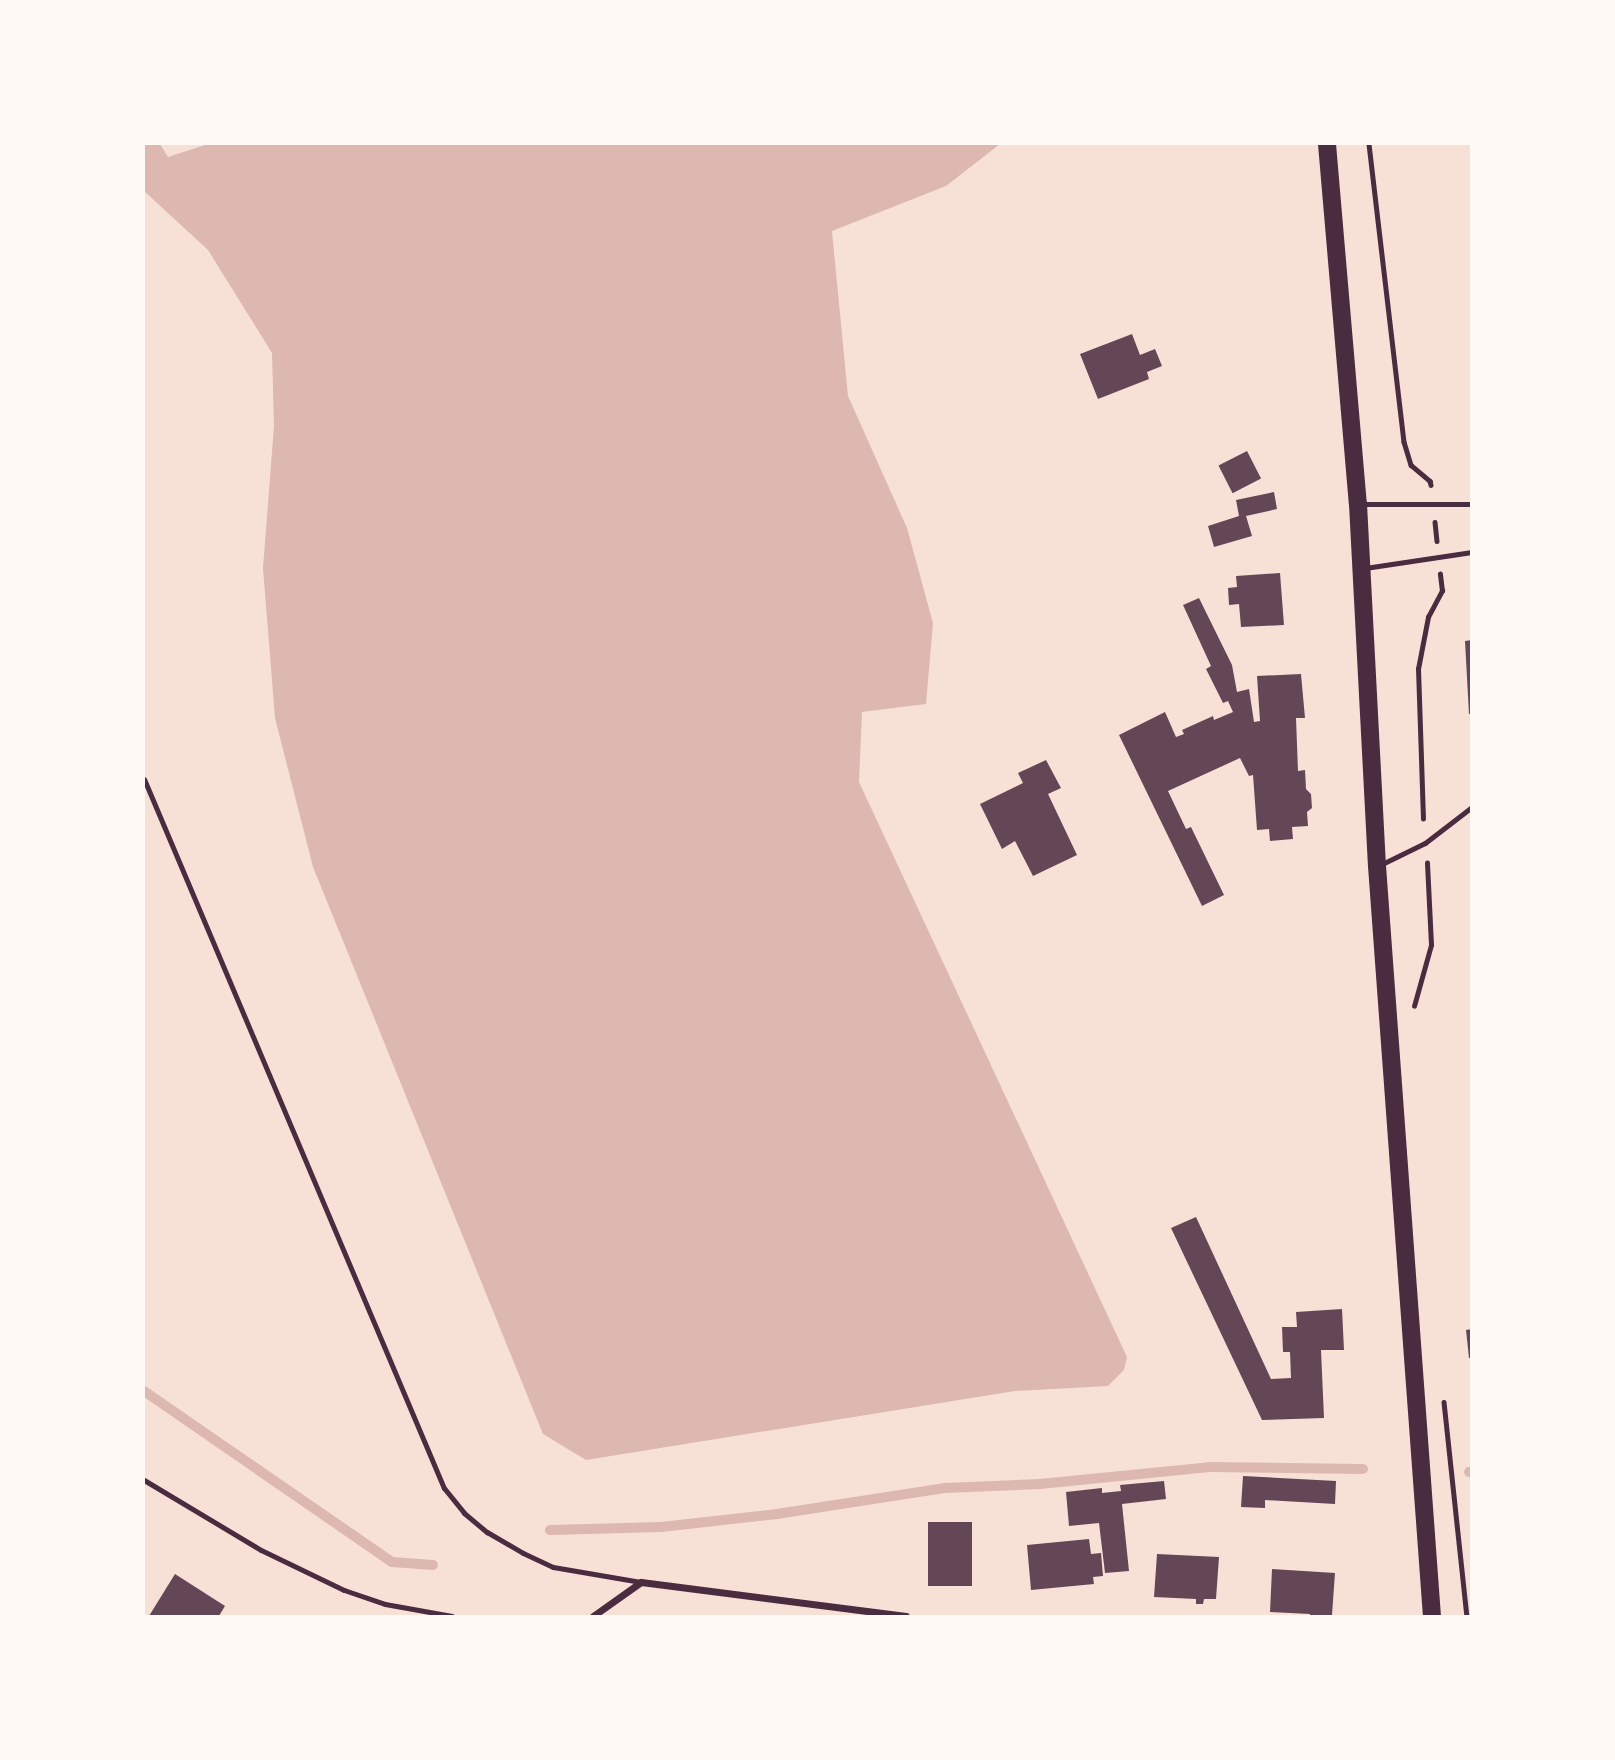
<!DOCTYPE html>
<style>
body{margin:0}
#map{position:relative;width:1615px;height:1760px;overflow:hidden;background:#f7e1d7;font-family:"DejaVu Sans",sans-serif}
div>[style]{position:absolute}
[style*='--x']{left:calc(var(--x)*1px);top:calc(var(--y)*1px);width:calc(var(--w)*1px);rotate:calc(var(--a)*1deg)}
.water>*{inset:0;background:#dcb8b0}
.stream>*{height:10px;margin:-5px;padding:0 5px;transform-origin:5px;border-radius:5px;background:#dcb8b0}
.building>*{inset:0;background:#644757;transform-origin:0 0}
.path>*{height:4.5px;margin:-2.25px;padding:0 2.25px;transform-origin:2.25px;border-radius:2.25px;background:#4a2c40}
.service>*{height:5px;margin:-2.5px;padding:0 2.5px;transform-origin:2.5px;border-radius:2.5px;background:#4a2c40}
.minor>*{height:7px;margin:-3.5px;padding:0 3.5px;transform-origin:3.5px;border-radius:3.5px;background:#4a2c40}
.primary>*{height:18px;margin:-9px;padding:0 9px;transform-origin:9px;border-radius:9px;background:#4a2c40}
span{translate:-50% -50%;white-space:nowrap;text-align:center;line-height:1.15;-webkit-text-stroke:5px #fffaf5;paint-order:stroke}
.frame{position:absolute;inset:0;border:145px solid #fffaf5;pointer-events:none}
</style>
<div id="map">
<div class="water">
<div style="clip-path:polygon(144px 144px,160px 144px,168px 157px,208px 144px,1000px 144px,946px 186px,832px 231px,848px 396px,907px 528px,933px 623px,926px 704px,862px 712px,859px 782px,1127px 1357px,1124px 1370px,1108px 1386px,1015px 1391px,586px 1460px,543px 1434px,313px 867px,275px 718px,263px 568px,274px 426px,272px 353px,208px 250px,144px 191px)"></div>
</div>
<div class="stream">
<div style="--x:144;--y:1391;--w:301;--a:34.6"></div>
<div style="--x:392;--y:1562;--w:41;--a:4.2"></div>
<div style="--x:1469;--y:1472;--w:3;--a:0"></div>
<div style="--x:550;--y:1530;--w:111;--a:-1.5"></div>
<div style="--x:661;--y:1527;--w:117;--a:-6.4"></div>
<div style="--x:777;--y:1514;--w:169;--a:-8.8"></div>
<div style="--x:944;--y:1488;--w:96;--a:-2.4"></div>
<div style="--x:1040;--y:1484;--w:170;--a:-5.7"></div>
<div style="--x:1209;--y:1467;--w:154;--a:0.7"></div>
</div>
<div class="building">
<div style="clip-path:polygon(1132px 334px,1140px 355px,1155px 349px,1162px 366px,1147px 372px,1149px 379px,1098px 399px,1080px 354px)"></div>
<div style="left:1247px;top:451px;width:31px;height:32px;rotate:63deg"></div>
<div style="clip-path:polygon(1274px 492px,1277px 509px,1246px 516px,1252px 536px,1214px 547px,1208px 526px,1239px 516px,1236px 500px)"></div>
<div style="clip-path:polygon(1280px 573px,1284px 625px,1241px 627px,1239px 604px,1229px 605px,1228px 588px,1237px 587px,1236px 576px)"></div>
<div style="clip-path:polygon(1199px 598px,1232px 665px,1237px 692px,1249px 689px,1254px 722px,1260px 721px,1257px 676px,1301px 674px,1305px 718px,1296px 718px,1298px 771px,1305px 770px,1306px 789px,1311px 794px,1312px 808px,1307px 812px,1308px 826px,1292px 827px,1293px 839px,1270px 841px,1269px 829px,1257px 830px,1253px 775px,1249px 776px,1240px 758px,1168px 791px,1186px 829px,1191px 827px,1224px 895px,1202px 906px,1119px 735px,1165px 712px,1176px 737px,1184px 734px,1182px 730px,1213px 716px,1214px 720px,1233px 712px,1228px 701px,1223px 703px,1206px 669px,1211px 666px,1183px 605px)"></div>
<div style="clip-path:polygon(1472px 640px,1472px 714px,1469px 714px,1465px 641px)"></div>
<div style="clip-path:polygon(1046px 760px,1061px 788px,1048px 794px,1077px 855px,1033px 876px,1015px 841px,1002px 849px,980px 804px,1023px 783px,1018px 773px)"></div>
<div style="clip-path:polygon(1196px 1217px,1271px 1379px,1291px 1378px,1290px 1352px,1283px 1352px,1282px 1327px,1297px 1327px,1296px 1312px,1342px 1309px,1344px 1350px,1321px 1350px,1324px 1418px,1262px 1420px,1171px 1228px)"></div>
<div style="clip-path:polygon(1472px 1329px,1472px 1358px,1469px 1358px,1466px 1330px)"></div>
<div style="clip-path:polygon(1243px 1476px,1336px 1481px,1335px 1504px,1265px 1500px,1265px 1508px,1241px 1507px)"></div>
<div style="clip-path:polygon(1164px 1481px,1166px 1499px,1122px 1504px,1129px 1571px,1105px 1573px,1099px 1523px,1069px 1526px,1066px 1492px,1102px 1488px,1102px 1493px,1121px 1491px,1120px 1485px)"></div>
<div style="left:928px;top:1522px;width:44px;height:64px"></div>
<div style="clip-path:polygon(1089px 1539px,1091px 1554px,1101px 1553px,1103px 1576px,1093px 1577px,1094px 1584px,1031px 1590px,1027px 1545px)"></div>
<div style="clip-path:polygon(1157px 1554px,1219px 1557px,1216px 1599px,1204px 1599px,1203px 1604px,1196px 1604px,1196px 1599px,1154px 1597px)"></div>
<div style="clip-path:polygon(1272px 1569px,1335px 1573px,1332px 1615px,1310px 1616px,1310px 1614px,1270px 1612px)"></div>
<div style="clip-path:polygon(175px 1574px,225px 1606px,219px 1616px,149px 1616px)"></div>
</div>
<div class="path">
<div style="--x:1369;--y:144;--w:300;--a:83.3"></div>
<div style="--x:1404;--y:442;--w:24;--a:73"></div>
<div style="--x:1411;--y:465;--w:25;--a:40"></div>
<div style="--x:1430;--y:481;--w:4;--a:76"></div>
<div style="--x:1435;--y:522;--w:19;--a:84"></div>
<div style="--x:1423;--y:819;--w:150;--a:-91.9"></div>
<div style="--x:1418;--y:669;--w:53;--a:-79.1"></div>
<div style="--x:1428;--y:617;--w:30;--a:-62"></div>
<div style="--x:1442;--y:591;--w:17;--a:-97"></div>
<div style="--x:1414;--y:1006;--w:63;--a:-74.4"></div>
<div style="--x:1431;--y:945;--w:82;--a:-92.8"></div>
<div style="--x:1444;--y:1402;--w:215;--a:83.9"></div>
</div>
<div class="service">
<div style="--x:1363;--y:504;--w:109;--a:0"></div>
<div style="--x:1365;--y:568;--w:108;--a:-8.5"></div>
<div style="--x:144;--y:779;--w:770;--a:67.07"></div>
<div style="--x:444;--y:1488;--w:32;--a:51"></div>
<div style="--x:464;--y:1513;--w:30;--a:40"></div>
<div style="--x:487;--y:1532;--w:42;--a:30.3"></div>
<div style="--x:523;--y:1553;--w:33;--a:25"></div>
<div style="--x:553;--y:1567;--w:89;--a:9.7"></div>
<div style="--x:1380;--y:865;--w:50;--a:-26.1"></div>
<div style="--x:1425;--y:843;--w:59;--a:-37.5"></div>
<div style="--x:144;--y:1480;--w:136;--a:30.9"></div>
<div style="--x:261;--y:1550;--w:92;--a:25.7"></div>
<div style="--x:344;--y:1590;--w:43;--a:18.9"></div>
<div style="--x:385;--y:1604;--w:68;--a:10.2"></div>
</div>
<div class="minor">
<div style="--x:593;--y:1616;--w:59;--a:-35.3"></div>
<div style="--x:641;--y:1582;--w:267;--a:7.3"></div>
</div>
<div class="primary">
<div style="--x:1327;--y:144;--w:361;--a:85.1"></div>
<div style="--x:1358;--y:504;--w:362;--a:87"></div>
<div style="--x:1377;--y:866;--w:752;--a:85.81"></div>
</div>
<div class="frame"></div>
</div>
